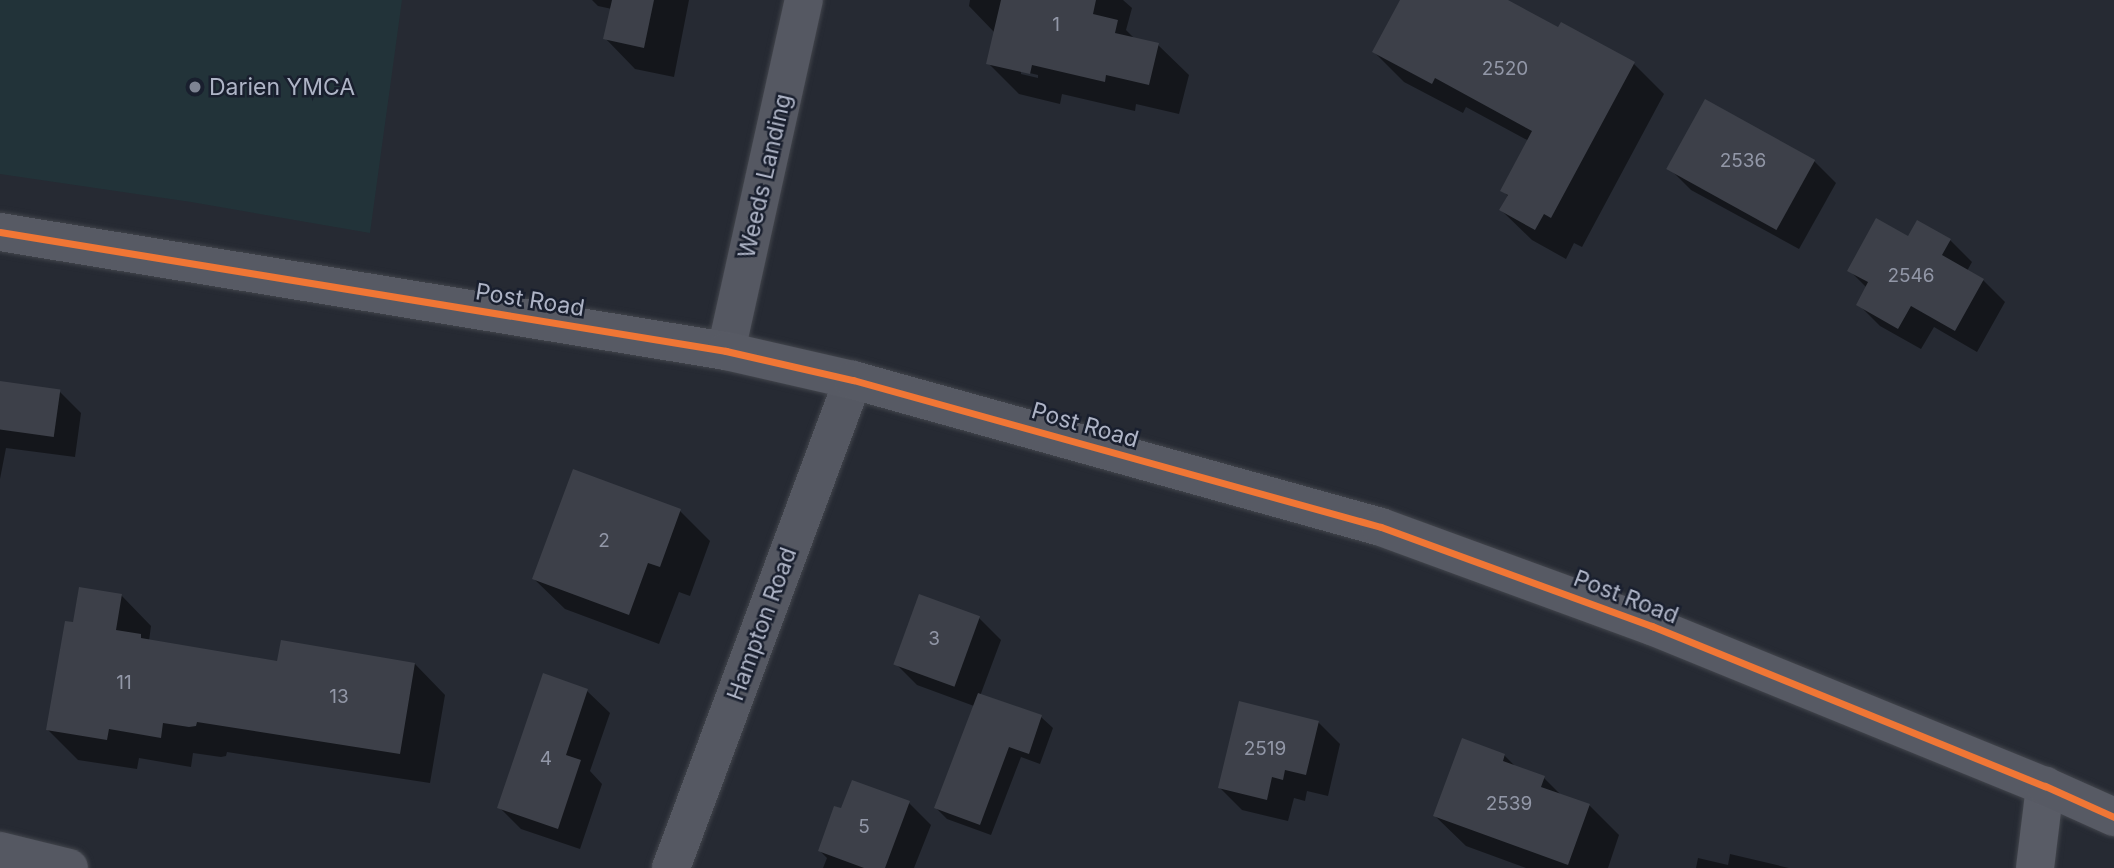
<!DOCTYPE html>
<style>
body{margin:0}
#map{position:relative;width:2114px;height:868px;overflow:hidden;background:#262a33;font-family:Inter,sans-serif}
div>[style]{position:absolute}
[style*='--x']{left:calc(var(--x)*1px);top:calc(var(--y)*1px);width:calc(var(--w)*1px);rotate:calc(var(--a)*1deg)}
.green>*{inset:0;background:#223339}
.shadow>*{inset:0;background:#0007}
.building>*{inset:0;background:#3d4049;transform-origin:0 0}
.roads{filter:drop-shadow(0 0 2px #42454c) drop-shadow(0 0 2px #42454c)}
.minor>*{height:38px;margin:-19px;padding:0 19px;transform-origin:19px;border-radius:19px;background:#555862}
.secondary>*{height:38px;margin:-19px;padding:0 19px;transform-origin:19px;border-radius:19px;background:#595c66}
.primary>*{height:38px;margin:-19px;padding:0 19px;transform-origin:19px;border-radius:19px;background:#575a64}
.cycleway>*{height:7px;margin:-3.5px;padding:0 3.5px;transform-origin:3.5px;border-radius:3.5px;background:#f07635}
.dots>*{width:19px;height:19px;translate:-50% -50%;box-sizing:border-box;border:4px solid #191f2e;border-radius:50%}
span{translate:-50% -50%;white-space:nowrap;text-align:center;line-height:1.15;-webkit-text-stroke:5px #191f2e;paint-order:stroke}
.number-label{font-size:19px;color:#9297a7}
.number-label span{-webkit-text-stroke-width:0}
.poi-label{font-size:23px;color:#aeb4c6}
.left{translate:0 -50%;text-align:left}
.street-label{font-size:23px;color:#aeb4c6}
</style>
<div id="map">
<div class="green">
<div style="clip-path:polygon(0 0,402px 0,370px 233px,191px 202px,0 174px)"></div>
</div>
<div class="shadow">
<div style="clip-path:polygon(592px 0,689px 0,674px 77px,635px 69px,605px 38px,612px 9px,598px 6px)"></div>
<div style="clip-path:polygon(evenodd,970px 0,1123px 0,1132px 8px,1126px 30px,1136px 40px,1158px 45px,1189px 75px,1179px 114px,1136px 104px,1135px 111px,1062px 94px,1060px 104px,1019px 94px,988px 63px,995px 33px,969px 6px,970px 0,1021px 71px,1038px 75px,1038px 78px,1021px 74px,1021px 71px)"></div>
<div style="clip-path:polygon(1402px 0,1505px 0,1558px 29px,1634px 64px,1664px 94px,1582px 247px,1574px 243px,1566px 259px,1532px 240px,1501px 210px,1509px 197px,1503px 191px,1529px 141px,1466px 107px,1463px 113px,1404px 82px,1374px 52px)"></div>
<div style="clip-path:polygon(1814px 161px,1836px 183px,1799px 249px,1691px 190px,1669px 168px)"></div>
<div style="clip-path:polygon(1909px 239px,1950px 240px,1972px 262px,1967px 271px,1983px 280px,2005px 302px,1977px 352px,1934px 327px,1921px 349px,1880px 326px,1858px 304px,1867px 288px,1849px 270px)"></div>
<div style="clip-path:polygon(0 383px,59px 391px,81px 413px,75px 457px,6px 448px,0 479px)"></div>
<div style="clip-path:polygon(680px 511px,710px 541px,690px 596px,679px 592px,659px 644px,565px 609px,534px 579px)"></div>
<div style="clip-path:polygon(121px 595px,151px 626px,149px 641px,279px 663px,415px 664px,445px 695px,430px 783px,227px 752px,226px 756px,221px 757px,193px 753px,191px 767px,139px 758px,137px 769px,78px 760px,48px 730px,74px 625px)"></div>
<div style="clip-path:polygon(979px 618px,1001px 640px,980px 696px,1041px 717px,1053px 728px,1040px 764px,1021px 757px,991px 835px,947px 819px,936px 808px,974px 706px,917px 685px,895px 663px)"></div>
<div style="clip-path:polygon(544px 675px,587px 691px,610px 713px,590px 771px,602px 784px,580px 849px,521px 829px,499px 807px)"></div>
<div style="clip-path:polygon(1318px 722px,1340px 744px,1328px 796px,1307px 791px,1305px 801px,1294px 798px,1288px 821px,1242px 810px,1220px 788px)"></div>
<div style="clip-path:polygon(1504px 755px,1517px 768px,1544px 778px,1562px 796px,1589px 805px,1619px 835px,1608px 868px,1526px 868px,1466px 846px,1435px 816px)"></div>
<div style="clip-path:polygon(909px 803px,931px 825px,914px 868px,823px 868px,827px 858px,820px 851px,842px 811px)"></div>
<div style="clip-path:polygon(1730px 854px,1789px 868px,1696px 868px,1698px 858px,1728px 865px)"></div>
</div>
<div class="building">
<div style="clip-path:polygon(612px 0,654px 0,644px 48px,603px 39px)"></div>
<div style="clip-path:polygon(1001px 0,1096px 0,1093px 14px,1118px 20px,1115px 33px,1159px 43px,1149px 85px,1106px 75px,1105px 82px,1032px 65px,1030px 74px,986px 64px)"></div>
<div style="clip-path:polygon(1400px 0,1508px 0,1558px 27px,1561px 22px,1635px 62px,1551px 218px,1544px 214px,1535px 230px,1499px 210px,1508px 195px,1500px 191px,1532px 131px,1435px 78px,1432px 84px,1372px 52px)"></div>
<div style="left:1705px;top:99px;width:126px;height:80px;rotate:29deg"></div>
<div style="clip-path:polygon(1876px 218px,1908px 236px,1917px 220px,1951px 239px,1942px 255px,1984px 279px,1955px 331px,1911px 306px,1898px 329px,1856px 305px,1868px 282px,1847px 271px)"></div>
<div style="left:0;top:381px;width:61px;height:48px;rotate:8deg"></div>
<div style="clip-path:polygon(573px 469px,681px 509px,660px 567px,648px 563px,629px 615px,532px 579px)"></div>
<div style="clip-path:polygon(79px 587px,122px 594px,116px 630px,141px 634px,141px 638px,277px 661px,281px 640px,415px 663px,400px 754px,197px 722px,196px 726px,189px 727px,163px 723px,161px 738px,109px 729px,107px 740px,46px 730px,65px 621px,73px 622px)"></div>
<div style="left:919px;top:594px;width:65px;height:75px;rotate:20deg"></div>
<div style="clip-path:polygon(543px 673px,588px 689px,566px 755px,581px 760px,558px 829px,497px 808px)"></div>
<div style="clip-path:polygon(978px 693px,1042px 715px,1029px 754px,1009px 747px,980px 825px,934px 808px)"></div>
<div style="clip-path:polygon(1239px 701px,1319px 721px,1306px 775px,1285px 770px,1283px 780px,1272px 777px,1267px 800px,1218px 788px)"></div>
<div style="clip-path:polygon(1462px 738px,1505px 754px,1503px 761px,1545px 776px,1541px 787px,1590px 804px,1568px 865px,1433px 816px)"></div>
<div style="clip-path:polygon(852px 780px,910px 801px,885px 868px,864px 868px,818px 851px,834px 806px,841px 808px)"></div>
</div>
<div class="roads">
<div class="minor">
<div style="--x:726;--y:351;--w:360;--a:-77.5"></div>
<div style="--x:0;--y:851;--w:71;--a:13.8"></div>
<div style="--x:671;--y:868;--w:521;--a:-69.55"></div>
</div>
<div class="secondary">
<div style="--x:2035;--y:868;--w:83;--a:-83"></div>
</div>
<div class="primary">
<div style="--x:0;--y:232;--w:736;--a:9.31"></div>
<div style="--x:726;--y:351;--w:130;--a:12.9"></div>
<div style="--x:853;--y:380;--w:548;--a:15.56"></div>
<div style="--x:1381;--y:527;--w:289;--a:20.1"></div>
<div style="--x:1652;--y:626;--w:424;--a:22.2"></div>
<div style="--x:2045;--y:786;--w:76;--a:24.2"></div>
</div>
</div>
<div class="cycleway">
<div style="--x:0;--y:232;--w:736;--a:9.31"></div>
<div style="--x:726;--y:351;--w:130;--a:12.9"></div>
<div style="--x:853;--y:380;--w:548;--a:15.56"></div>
<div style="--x:1381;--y:527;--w:289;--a:20.1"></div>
<div style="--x:1652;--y:626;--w:424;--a:22.2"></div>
<div style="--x:2045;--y:786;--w:76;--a:24.2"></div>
</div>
<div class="dots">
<div style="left:195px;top:87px;background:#7e8493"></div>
</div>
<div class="number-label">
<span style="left:1056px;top:25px">1</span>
<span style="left:1505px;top:69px">2520</span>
<span style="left:1743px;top:161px">2536</span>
<span style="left:1911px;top:276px">2546</span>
<span style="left:604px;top:541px">2</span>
<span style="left:934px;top:639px">3</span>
<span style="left:124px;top:683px">11</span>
<span style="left:339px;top:697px">13</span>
<span style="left:1265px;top:749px">2519</span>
<span style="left:546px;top:759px">4</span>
<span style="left:1509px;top:804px">2539</span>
<span style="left:864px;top:827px">5</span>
</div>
<div class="poi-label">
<span class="left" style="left:209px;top:87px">Darien YMCA</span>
</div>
<div class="street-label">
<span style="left:765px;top:176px;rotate:-77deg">Weeds Landing</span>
<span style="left:530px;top:300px;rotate:9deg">Post Road</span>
<span style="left:1085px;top:425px;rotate:16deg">Post Road</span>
<span style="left:1626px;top:597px;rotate:21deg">Post Road</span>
<span style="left:762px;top:624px;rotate:-70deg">Hampton Road</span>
</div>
</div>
